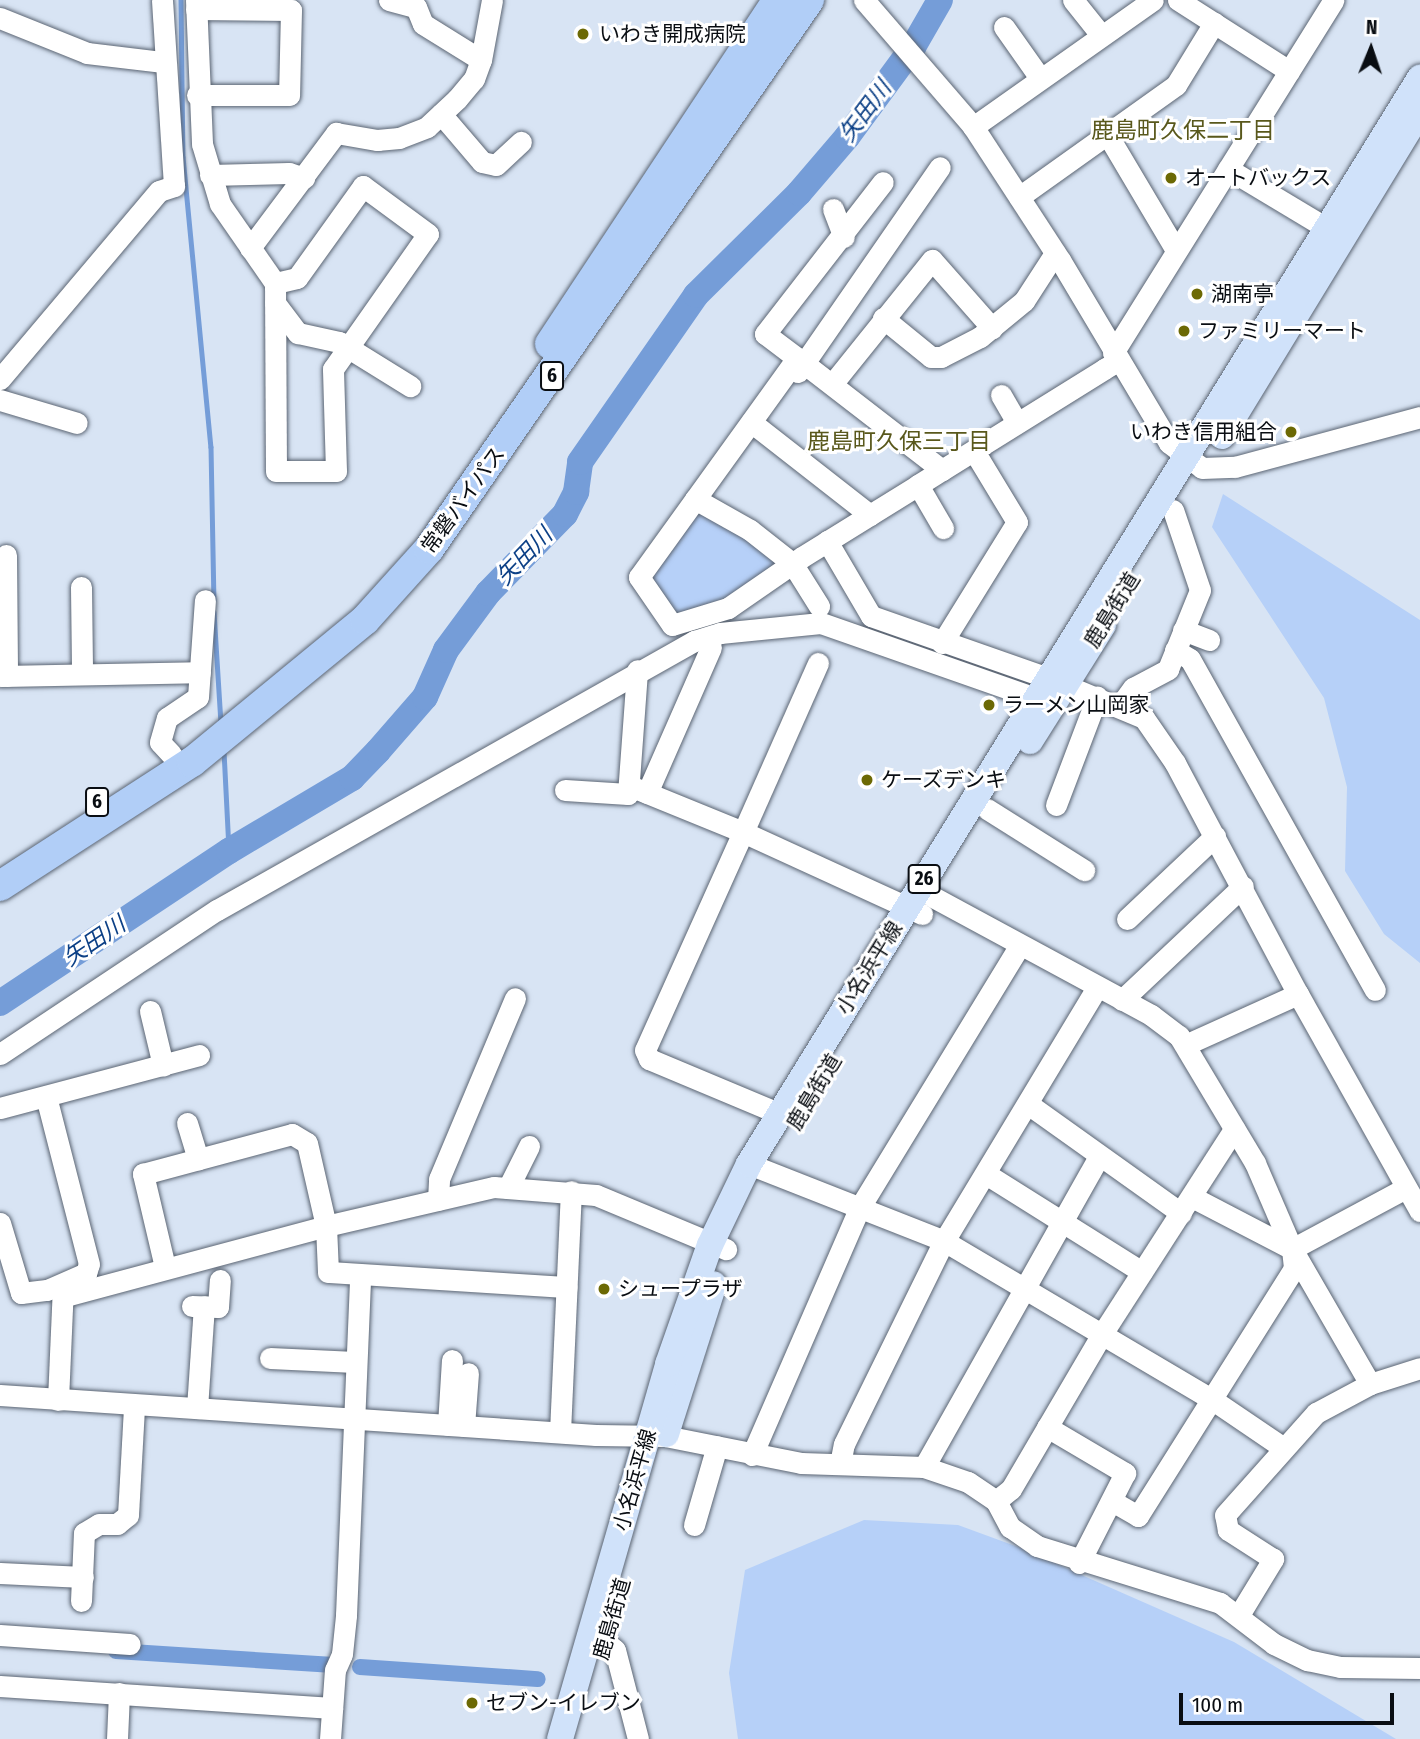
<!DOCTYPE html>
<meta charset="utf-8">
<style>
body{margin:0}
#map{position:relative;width:1420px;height:1739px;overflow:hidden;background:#d8e4f4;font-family:"Fira Sans Condensed","Noto Sans JP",sans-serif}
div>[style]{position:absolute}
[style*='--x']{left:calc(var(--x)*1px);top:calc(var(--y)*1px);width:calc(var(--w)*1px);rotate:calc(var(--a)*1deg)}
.green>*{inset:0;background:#b6d0f8}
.stream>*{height:4.5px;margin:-2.25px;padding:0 2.25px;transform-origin:2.25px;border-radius:2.25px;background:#759dd8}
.canal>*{height:16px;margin:-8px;padding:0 8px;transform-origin:8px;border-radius:8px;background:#759dd8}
.river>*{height:26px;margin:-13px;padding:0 13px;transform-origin:13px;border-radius:13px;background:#759dd8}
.roads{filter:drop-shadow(0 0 2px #5b6573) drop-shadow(0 0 2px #5b6573)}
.minor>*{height:21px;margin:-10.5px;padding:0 10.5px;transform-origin:10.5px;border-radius:10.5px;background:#fff}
.major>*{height:26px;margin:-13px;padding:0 13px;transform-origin:13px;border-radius:13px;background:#d0e2fa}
.highway>*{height:30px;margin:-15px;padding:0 15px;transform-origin:15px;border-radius:15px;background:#b1cef7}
.dots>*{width:19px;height:19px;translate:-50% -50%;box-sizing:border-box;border:4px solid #fff;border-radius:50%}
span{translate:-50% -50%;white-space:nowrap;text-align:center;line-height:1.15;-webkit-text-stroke:6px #fff;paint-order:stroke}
.shield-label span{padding:2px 5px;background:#fff;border:2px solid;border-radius:5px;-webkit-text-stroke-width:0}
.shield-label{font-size:19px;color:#090d12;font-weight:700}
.poi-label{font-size:21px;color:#090d12}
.left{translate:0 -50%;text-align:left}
.right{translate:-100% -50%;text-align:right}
.street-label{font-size:21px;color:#090d12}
.water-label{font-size:23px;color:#0c4086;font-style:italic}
.neighbourhood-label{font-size:23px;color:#59581c}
.north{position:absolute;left:1336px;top:14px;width:70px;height:70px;-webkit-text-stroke:5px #fff;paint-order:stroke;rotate:2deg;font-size:19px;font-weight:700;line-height:28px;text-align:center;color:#090d12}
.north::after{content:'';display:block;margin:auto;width:24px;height:32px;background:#090d12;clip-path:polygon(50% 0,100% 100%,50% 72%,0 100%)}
.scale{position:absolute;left:1179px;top:1693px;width:215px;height:32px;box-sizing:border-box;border:4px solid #090d12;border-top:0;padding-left:9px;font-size:21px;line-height:24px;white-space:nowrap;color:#090d12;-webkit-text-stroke:5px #fff;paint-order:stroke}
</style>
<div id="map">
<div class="green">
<div style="clip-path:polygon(1223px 494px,1420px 620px,1420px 963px,1384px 934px,1345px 871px,1347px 787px,1324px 698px,1212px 527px)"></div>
<div style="clip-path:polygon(698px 509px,777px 559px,778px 566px,716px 605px,674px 616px,649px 572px)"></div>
<div style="clip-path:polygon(864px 1520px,958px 1525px,1018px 1547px,1234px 1642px,1396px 1739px,738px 1739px,729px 1673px,745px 1570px)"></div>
</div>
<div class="stream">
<div style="--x:181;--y:0;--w:157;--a:89.3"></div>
<div style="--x:183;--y:157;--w:291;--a:84.5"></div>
<div style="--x:211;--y:447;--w:153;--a:88.9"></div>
<div style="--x:214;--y:612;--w:110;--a:86.4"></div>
<div style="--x:224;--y:751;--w:100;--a:87.1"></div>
</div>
<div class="canal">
<div style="--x:116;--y:1651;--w:214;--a:3.7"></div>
<div style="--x:360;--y:1667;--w:178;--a:3.9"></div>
</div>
<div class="river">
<div style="--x:0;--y:1003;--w:275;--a:-33.6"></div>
<div style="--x:229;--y:851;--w:143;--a:-30.7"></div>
<div style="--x:352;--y:778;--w:37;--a:-46"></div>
<div style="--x:378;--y:751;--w:72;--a:-49"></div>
<div style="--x:425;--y:697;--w:51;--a:-65.9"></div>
<div style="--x:446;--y:650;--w:71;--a:-53.6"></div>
<div style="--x:488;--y:593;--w:110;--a:-45.7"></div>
<div style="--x:565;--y:514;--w:25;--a:-63"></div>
<div style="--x:576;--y:492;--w:30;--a:-82"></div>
<div style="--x:580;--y:462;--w:203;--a:-55.2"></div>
<div style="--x:696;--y:295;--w:145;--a:-44.7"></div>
<div style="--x:799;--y:193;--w:74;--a:-49.4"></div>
<div style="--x:847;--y:137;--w:112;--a:-53.7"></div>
<div style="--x:913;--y:47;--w:54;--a:-60.1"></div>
</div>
<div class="roads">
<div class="minor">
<div style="--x:196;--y:0;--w:144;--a:87.6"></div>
<div style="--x:202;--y:144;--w:63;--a:73.3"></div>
<div style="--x:220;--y:204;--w:96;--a:55.2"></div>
<div style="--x:275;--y:283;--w:188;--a:89.7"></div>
<div style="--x:276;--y:471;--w:60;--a:0"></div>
<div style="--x:336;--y:471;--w:102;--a:-91.7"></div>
<div style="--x:333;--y:369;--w:165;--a:-54.9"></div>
<div style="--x:428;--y:234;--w:81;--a:-143.6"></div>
<div style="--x:363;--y:186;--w:113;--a:125.7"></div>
<div style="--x:297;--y:278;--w:23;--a:167"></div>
<div style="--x:389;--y:0;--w:28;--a:15"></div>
<div style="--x:416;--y:7;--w:18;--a:68"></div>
<div style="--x:423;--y:24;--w:68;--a:31.8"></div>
<div style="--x:864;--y:0;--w:165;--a:49.2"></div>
<div style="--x:972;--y:125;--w:161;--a:56.9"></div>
<div style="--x:1060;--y:260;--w:213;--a:59.2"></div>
<div style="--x:1169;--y:443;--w:41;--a:37.1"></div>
<div style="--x:1202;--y:468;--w:33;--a:-2"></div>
<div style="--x:1235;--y:467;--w:192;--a:-15.1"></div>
<div style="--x:1073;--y:0;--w:45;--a:51.3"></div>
<div style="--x:1178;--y:0;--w:132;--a:32.6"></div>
<div style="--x:196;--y:9;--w:95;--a:0.6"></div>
<div style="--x:291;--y:10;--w:85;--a:91.3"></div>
<div style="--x:289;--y:95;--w:92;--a:180"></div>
<div style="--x:0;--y:18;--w:94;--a:21.9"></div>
<div style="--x:87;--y:53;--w:77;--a:6.8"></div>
<div style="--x:1004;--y:27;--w:62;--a:54.8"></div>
<div style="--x:441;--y:114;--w:63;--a:49.5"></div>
<div style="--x:482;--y:162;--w:14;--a:12"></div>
<div style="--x:496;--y:165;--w:34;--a:-43"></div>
<div style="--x:973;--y:127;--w:220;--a:-35.2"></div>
<div style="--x:1107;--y:134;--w:135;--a:59.3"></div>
<div style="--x:1228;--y:169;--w:113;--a:30.9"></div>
<div style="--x:210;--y:175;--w:79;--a:-1.5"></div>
<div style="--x:289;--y:173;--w:16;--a:18"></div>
<div style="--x:1019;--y:197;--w:193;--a:-35.5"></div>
<div style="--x:1176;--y:85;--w:73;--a:-58.5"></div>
<div style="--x:833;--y:209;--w:30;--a:69"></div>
<div style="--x:250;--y:248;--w:144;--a:-53.2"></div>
<div style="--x:336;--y:133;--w:42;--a:9.7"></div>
<div style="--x:377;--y:140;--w:22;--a:-5"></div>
<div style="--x:399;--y:138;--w:30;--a:-21"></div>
<div style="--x:427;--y:127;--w:41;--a:-43"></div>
<div style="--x:457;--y:99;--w:26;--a:-50"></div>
<div style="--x:474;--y:79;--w:20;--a:-70"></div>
<div style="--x:481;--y:60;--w:61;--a:-79.6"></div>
<div style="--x:275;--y:303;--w:38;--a:53"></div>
<div style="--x:298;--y:333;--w:42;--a:12.4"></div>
<div style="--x:339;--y:342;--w:84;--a:31.8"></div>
<div style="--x:883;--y:318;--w:62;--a:39.1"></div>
<div style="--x:931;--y:357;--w:10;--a:0"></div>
<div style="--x:941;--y:357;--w:44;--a:-27.1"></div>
<div style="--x:980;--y:337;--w:57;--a:-39.3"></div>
<div style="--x:1024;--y:301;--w:57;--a:-57.1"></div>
<div style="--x:1113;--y:353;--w:416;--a:-58"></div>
<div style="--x:797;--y:358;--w:40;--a:-143"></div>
<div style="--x:765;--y:334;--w:192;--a:-52.2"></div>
<div style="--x:798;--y:372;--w:249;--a:-55.3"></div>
<div style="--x:0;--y:379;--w:246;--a:-49.8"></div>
<div style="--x:159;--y:191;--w:16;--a:-18"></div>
<div style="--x:174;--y:186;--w:186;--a:-93.7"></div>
<div style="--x:833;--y:383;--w:158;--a:-51.2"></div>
<div style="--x:932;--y:260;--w:91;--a:48.6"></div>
<div style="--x:1001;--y:395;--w:32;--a:60"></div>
<div style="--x:0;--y:400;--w:80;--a:16.6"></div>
<div style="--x:751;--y:422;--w:151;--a:38"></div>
<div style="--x:942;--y:470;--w:183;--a:-142.3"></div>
<div style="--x:797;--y:358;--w:270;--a:125.8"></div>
<div style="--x:639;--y:577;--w:58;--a:55.5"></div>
<div style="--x:672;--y:625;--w:59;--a:-16.9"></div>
<div style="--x:728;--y:608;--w:90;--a:-34.6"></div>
<div style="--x:802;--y:557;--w:137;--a:-31.8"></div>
<div style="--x:918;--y:485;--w:28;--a:-32"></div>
<div style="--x:942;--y:470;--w:191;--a:-31.9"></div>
<div style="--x:1104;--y:369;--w:16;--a:-30"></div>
<div style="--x:918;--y:485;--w:50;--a:59.8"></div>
<div style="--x:695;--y:499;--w:63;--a:29.4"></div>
<div style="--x:750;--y:530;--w:53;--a:38.2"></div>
<div style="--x:792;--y:563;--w:51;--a:57.9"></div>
<div style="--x:827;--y:541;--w:87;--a:59.6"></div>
<div style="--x:871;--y:616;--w:188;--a:19.3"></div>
<div style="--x:1048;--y:678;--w:104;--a:22.6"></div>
<div style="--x:1144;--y:718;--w:55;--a:55.4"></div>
<div style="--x:1175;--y:763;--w:262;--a:62"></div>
<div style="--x:1298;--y:994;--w:249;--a:60.7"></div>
<div style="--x:6;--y:555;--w:121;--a:89.5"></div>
<div style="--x:81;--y:587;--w:87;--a:89.3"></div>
<div style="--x:1183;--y:630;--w:28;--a:21"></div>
<div style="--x:942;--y:643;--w:142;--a:-58.2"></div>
<div style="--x:1017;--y:522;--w:83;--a:-121.2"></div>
<div style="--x:1175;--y:650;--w:17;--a:31"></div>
<div style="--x:1190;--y:659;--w:379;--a:60.8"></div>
<div style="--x:818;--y:663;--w:185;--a:113.9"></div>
<div style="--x:743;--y:832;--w:197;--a:24.6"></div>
<div style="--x:0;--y:676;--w:200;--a:-1.1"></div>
<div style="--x:1119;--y:707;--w:24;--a:-54"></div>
<div style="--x:1133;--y:688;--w:40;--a:-28"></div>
<div style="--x:1168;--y:669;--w:85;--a:-67.9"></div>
<div style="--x:1200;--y:590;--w:84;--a:-108.6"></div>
<div style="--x:171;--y:754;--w:16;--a:-133"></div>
<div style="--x:160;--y:742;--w:25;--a:-74"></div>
<div style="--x:167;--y:718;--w:37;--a:-34"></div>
<div style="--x:198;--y:697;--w:97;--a:-85.9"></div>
<div style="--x:630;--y:786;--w:122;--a:22.2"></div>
<div style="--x:743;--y:832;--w:239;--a:114.2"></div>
<div style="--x:645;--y:1050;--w:10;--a:66"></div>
<div style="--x:649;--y:1059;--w:132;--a:22.7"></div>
<div style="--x:565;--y:790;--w:63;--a:3.6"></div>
<div style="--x:628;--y:794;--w:124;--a:-85.8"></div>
<div style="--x:647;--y:793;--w:159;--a:-66.3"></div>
<div style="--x:1056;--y:805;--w:116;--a:-69.2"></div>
<div style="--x:987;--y:809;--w:115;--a:32.2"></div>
<div style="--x:933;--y:897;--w:248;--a:28.4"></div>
<div style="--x:1151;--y:1015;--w:35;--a:37"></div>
<div style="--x:1179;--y:1036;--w:148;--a:59.1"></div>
<div style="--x:1255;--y:1163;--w:94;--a:66.7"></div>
<div style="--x:1292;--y:1249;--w:156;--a:60"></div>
<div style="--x:1127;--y:919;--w:121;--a:-43.3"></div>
<div style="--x:1122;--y:1000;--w:166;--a:-43.3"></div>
<div style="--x:150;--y:1011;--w:56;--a:76.5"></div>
<div style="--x:1185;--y:1045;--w:124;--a:-24.3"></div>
<div style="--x:0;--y:1054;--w:260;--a:-33.6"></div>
<div style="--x:217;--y:910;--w:548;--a:-29.42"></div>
<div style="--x:694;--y:641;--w:27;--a:-17"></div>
<div style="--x:720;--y:633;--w:101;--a:-5.7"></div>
<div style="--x:821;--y:623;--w:227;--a:19.3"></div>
<div style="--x:1028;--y:1104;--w:188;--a:35.5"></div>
<div style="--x:0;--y:1108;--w:206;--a:-14.9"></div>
<div style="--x:187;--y:1123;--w:38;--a:73"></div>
<div style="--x:749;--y:1164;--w:210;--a:21.5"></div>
<div style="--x:944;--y:1241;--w:309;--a:30.6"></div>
<div style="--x:1210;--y:1398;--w:87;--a:34.2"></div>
<div style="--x:986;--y:1174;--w:184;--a:32.1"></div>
<div style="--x:508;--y:1188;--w:47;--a:-63.4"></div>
<div style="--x:438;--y:1200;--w:21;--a:-87"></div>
<div style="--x:439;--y:1179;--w:196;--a:-67.2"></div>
<div style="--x:0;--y:1223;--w:73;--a:73.3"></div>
<div style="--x:21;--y:1293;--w:26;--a:-7"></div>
<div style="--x:47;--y:1290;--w:43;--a:-23.6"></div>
<div style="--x:86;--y:1273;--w:9;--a:-72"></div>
<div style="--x:89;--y:1264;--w:173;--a:-104.4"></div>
<div style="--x:1292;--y:1249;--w:129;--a:-28.2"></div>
<div style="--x:165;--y:1267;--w:96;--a:-103.3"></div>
<div style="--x:143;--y:1174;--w:154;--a:-15"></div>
<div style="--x:292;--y:1134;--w:17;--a:31"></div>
<div style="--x:307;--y:1143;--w:85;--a:77.1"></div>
<div style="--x:326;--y:1226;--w:46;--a:87.5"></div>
<div style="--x:328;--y:1272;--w:239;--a:3.6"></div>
<div style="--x:65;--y:1296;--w:270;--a:-15"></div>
<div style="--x:326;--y:1226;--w:172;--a:-13.1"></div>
<div style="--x:494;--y:1187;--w:102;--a:4.5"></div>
<div style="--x:596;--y:1195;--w:141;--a:22.6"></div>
<div style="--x:192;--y:1306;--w:26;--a:2"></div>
<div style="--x:218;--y:1307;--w:27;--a:-86"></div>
<div style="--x:270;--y:1358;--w:85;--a:2.7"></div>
<div style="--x:0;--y:1395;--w:597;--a:3.84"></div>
<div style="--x:596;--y:1435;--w:69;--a:0.8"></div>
<div style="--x:665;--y:1436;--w:139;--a:11.2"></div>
<div style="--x:801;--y:1463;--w:123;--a:1.9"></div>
<div style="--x:924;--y:1467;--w:46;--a:18.8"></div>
<div style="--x:968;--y:1482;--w:34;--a:34"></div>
<div style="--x:996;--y:1501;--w:30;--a:62"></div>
<div style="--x:1010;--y:1527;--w:33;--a:35"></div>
<div style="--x:1037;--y:1546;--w:192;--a:17.3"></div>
<div style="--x:1220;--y:1603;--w:68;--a:37.2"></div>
<div style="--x:1274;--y:1644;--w:37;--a:26"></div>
<div style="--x:1307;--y:1660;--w:34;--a:12"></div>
<div style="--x:1340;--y:1667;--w:80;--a:0.7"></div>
<div style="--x:58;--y:1400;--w:115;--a:-87.5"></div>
<div style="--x:197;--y:1408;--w:102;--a:-86.1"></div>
<div style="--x:448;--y:1425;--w:65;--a:-86.5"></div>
<div style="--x:464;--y:1426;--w:53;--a:-85.7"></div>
<div style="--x:1047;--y:1427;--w:91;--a:30.5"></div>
<div style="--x:1125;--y:1473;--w:101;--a:117.1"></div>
<div style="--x:560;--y:1432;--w:241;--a:-87.4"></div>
<div style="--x:752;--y:1455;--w:270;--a:-66.5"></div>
<div style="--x:860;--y:1207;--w:307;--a:-58.6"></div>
<div style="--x:840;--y:1464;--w:20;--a:-79"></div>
<div style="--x:844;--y:1444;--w:226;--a:-63.8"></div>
<div style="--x:944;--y:1241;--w:297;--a:-58.9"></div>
<div style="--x:924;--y:1467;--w:356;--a:-60.6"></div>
<div style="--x:996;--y:1501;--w:19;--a:-39"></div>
<div style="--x:1011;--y:1489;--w:180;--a:-59.6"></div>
<div style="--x:1102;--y:1334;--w:244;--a:-57.2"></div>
<div style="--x:1112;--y:1501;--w:30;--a:30"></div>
<div style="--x:1138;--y:1516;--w:293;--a:-57.8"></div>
<div style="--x:1294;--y:1268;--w:19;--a:-96"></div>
<div style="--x:1292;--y:1249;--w:113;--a:-152.5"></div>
<div style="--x:694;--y:1525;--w:82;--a:-73.8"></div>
<div style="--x:0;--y:1573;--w:83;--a:2.8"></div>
<div style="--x:81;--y:1601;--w:68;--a:-87.5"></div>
<div style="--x:84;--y:1533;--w:17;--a:-31"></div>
<div style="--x:99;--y:1524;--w:18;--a:0"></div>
<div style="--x:117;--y:1524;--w:14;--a:-39"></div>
<div style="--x:128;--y:1515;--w:109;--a:-86.8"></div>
<div style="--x:1239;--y:1615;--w:66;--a:-58.7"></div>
<div style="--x:1273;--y:1559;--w:54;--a:-147.2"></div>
<div style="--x:1228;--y:1530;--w:15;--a:-101"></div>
<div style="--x:1225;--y:1515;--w:137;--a:-48.3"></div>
<div style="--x:1316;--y:1413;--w:61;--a:-28.2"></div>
<div style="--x:1370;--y:1384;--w:52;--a:-17.7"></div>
<div style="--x:0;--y:1635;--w:130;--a:4"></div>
<div style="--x:604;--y:1641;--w:14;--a:39"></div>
<div style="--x:615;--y:1650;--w:92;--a:75.5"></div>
<div style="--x:0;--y:1686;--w:333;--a:3.8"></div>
<div style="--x:117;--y:1739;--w:46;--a:-87.5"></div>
<div style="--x:330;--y:1739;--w:69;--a:-85.9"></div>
<div style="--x:335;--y:1670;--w:17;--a:-66"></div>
<div style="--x:342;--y:1654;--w:39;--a:-84"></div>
<div style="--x:346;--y:1615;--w:341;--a:-87.6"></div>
</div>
<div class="major">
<div style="--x:1222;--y:436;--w:381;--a:-58.6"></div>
<div style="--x:1030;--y:741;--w:137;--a:-57.8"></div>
<div style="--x:666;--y:1434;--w:157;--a:-72.3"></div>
<div style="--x:560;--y:1739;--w:390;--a:-73.9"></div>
<div style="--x:668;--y:1364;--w:126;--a:-70.6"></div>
<div style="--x:710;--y:1245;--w:90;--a:-64.3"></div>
<div style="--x:749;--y:1164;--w:1277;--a:-58.29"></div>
</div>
<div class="highway">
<div style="--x:550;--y:344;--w:413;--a:-56.5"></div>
<div style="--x:0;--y:886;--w:229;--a:-32.9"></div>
<div style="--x:192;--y:762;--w:224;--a:-39.4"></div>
<div style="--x:365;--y:620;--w:96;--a:-48"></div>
<div style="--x:429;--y:549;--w:668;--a:-55.31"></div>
</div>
</div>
<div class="dots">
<div style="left:583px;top:34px;background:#6c6904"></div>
<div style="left:1171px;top:178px;background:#6c6904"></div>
<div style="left:1197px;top:294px;background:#6c6904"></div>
<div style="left:1184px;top:331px;background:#6c6904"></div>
<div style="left:1291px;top:432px;background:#6c6904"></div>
<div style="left:989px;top:705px;background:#6c6904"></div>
<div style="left:867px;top:780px;background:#6c6904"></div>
<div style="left:604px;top:1289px;background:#6c6904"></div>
<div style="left:472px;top:1703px;background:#6c6904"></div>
</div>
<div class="shield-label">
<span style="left:552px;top:376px">6</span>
<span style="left:97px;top:802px">6</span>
<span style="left:924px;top:879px">26</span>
</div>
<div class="poi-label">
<span class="left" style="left:599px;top:34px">いわき開成病院</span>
<span class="left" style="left:1185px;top:178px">オートバックス</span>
<span class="left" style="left:1211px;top:294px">湖南亭</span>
<span class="left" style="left:1198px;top:331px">ファミリーマート</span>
<span class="right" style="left:1277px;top:432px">いわき信用組合</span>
<span class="left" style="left:1003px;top:705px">ラーメン山岡家</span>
<span class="left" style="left:881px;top:780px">ケーズデンキ</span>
<span class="left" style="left:618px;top:1289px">シュープラザ</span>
<span class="left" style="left:486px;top:1703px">セブン-イレブン</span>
</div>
<div class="street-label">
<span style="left:463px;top:500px;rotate:-54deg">常磐バイパス</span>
<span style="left:1112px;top:610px;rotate:-58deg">鹿島街道</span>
<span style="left:869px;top:968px;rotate:-58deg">小名浜平線</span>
<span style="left:814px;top:1092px;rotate:-59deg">鹿島街道</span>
<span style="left:635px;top:1480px;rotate:-74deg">小名浜平線</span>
<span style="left:612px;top:1619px;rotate:-74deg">鹿島街道</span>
</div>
<div class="water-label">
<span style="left:865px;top:111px;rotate:-53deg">矢田川</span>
<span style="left:524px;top:556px;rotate:-46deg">矢田川</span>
<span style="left:94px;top:941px;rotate:-34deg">矢田川</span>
</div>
<div class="neighbourhood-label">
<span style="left:1183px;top:130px">鹿島町久保二丁目</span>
<span style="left:899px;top:441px">鹿島町久保三丁目</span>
</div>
<div class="north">N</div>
<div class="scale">100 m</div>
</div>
